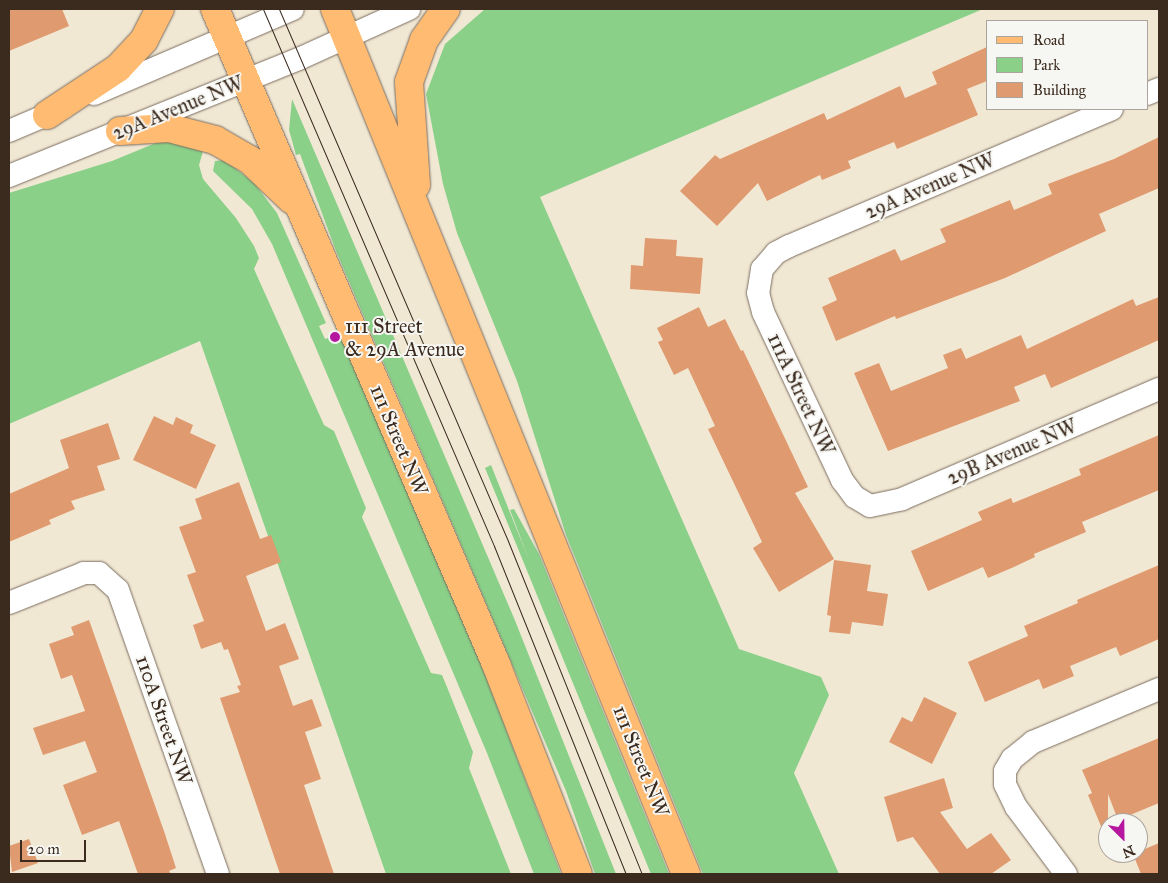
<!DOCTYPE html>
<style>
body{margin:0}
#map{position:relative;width:1168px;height:883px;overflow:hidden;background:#f1e8d4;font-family:"IM FELL Great Primer",serif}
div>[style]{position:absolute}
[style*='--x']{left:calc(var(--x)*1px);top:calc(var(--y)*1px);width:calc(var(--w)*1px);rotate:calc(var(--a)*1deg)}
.green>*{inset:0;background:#8ad089}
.building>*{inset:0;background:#e09a6f}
.roads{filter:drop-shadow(0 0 1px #7b6c5e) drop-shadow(0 0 1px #7b6c5e)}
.minor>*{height:22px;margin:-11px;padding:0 11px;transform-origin:11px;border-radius:11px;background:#fff}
.major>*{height:28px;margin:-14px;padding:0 14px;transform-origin:14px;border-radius:14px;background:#ffbb71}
.tram>*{height:1px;margin:-0.5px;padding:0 0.5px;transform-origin:0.5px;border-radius:0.5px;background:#3b2a1e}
.dots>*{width:14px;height:14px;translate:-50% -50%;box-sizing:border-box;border:2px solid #f6f6f2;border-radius:50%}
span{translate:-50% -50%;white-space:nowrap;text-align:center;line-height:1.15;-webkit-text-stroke:4px #f6f6f2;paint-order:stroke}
.street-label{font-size:20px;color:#3b2a1e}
.poi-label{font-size:20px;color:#3b2a1e}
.left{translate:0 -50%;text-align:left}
.frame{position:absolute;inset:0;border:10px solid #3b2a1e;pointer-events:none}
.legend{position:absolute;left:986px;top:20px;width:162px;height:90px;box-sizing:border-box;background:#f6f6f2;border:1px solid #aba49d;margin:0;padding:6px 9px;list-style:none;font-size:15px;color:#3b2a1e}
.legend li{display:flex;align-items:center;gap:10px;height:25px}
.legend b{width:25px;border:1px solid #aba49d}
.north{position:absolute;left:1098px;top:813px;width:50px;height:50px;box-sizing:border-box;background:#f6f6f2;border:1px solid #aba49d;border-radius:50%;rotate:157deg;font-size:14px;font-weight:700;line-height:20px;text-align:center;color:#3b2a1e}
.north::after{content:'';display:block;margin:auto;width:18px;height:22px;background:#b5179e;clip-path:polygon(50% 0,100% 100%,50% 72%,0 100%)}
.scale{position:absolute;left:20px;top:840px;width:66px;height:22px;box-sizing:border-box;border:2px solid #3b2a1e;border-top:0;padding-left:6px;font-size:15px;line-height:18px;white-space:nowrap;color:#3b2a1e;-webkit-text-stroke:4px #f6f6f2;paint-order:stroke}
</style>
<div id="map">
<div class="green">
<div style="clip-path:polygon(485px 9px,983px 9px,540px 197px,739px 649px,821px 677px,829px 695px,794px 773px,839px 874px,703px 874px,566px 535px,517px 381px,457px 233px,443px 184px,426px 94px,445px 44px)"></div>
<div style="clip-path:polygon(292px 99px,514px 618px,616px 874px,595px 874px,566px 791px,336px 251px,300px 154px,296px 155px,289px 130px)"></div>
<div style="clip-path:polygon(163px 140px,204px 148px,199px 165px,203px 179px,236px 218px,254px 246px,259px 258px,254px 269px,324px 425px,334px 431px,366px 508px,362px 517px,431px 673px,442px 675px,447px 687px,473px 752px,469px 768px,511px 874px,386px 874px,200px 341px,9px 424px,9px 193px,112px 161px)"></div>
<div style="clip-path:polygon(225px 160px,255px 184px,277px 213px,326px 323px,319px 326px,325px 339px,340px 334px,478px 656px,561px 874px,534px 874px,487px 753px,272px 244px,252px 209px,213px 171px,215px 161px)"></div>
<div style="clip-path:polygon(491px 465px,529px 560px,510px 510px,514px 509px,539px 554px,669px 874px,651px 874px,485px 468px)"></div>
</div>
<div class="building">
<div style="clip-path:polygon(9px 9px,62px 9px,69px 26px,9px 51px)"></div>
<div style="clip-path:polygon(987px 47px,987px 81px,967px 89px,978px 115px,897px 149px,894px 142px,848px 161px,851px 168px,822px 180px,820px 175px,767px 201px,758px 183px,717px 226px,680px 191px,715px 155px,720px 159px,824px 113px,827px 120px,900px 86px,905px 98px,937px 84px,932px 72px)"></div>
<div style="clip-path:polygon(1159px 137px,1159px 188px,1099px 214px,1106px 231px,1005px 278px,896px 319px,895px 316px,836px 341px,822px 307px,837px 300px,828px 278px,895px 249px,901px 261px,946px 242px,940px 229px,1010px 200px,1014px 210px,1052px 194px,1048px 184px,1114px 159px)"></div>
<div style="clip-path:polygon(645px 238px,677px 240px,676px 256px,703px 258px,700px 294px,630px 289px,631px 265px,643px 266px)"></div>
<div style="clip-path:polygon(1159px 297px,1159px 340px,1051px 388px,1045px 374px,1014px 387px,1020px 401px,888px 451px,854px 373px,879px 363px,891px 391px,948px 368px,943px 355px,961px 348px,966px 359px,1021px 335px,1027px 349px,1133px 299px,1136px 306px)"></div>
<div style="clip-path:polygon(699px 307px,708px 327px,725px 319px,741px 351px,743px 350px,808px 487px,795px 493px,834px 559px,779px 592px,753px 548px,762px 542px,708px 429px,715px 426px,688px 368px,674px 375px,658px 342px,663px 340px,657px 328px)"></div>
<div style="clip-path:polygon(154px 416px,173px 425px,176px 417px,193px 425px,190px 433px,216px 445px,196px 489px,133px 460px)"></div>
<div style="clip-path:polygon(108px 423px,120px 459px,97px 466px,105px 490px,71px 501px,75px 509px,49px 520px,51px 524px,9px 542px,9px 494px,69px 468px,60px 440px)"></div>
<div style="clip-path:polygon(1159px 435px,1159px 490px,1082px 522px,1086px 532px,1034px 554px,1035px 557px,1014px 567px,988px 578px,983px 567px,928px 591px,911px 551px,982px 520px,978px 512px,1011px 498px,1013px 503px,1081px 475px,1079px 469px)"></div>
<div style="clip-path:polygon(239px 482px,260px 539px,271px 535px,281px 562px,246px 576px,266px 631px,285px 623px,299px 659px,279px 666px,293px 706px,312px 699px,322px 726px,305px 732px,321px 779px,304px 785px,334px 874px,280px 874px,220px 698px,240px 692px,237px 686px,241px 685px,228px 649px,224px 650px,221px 642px,201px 649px,193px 625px,204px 621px,187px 575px,196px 572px,179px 527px,202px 519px,195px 499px)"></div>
<div style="clip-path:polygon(834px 560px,871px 565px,867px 591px,888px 594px,883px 626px,852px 622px,850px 634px,829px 632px,831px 616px,827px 615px)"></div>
<div style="clip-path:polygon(1159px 565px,1159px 639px,1120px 656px,1116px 647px,1070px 666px,1074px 676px,1043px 689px,1039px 679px,985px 702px,968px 662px,1028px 636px,1024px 626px,1078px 603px,1077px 600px)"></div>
<div style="clip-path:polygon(89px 620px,164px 831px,176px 868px,169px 871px,171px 874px,138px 874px,119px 821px,82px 835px,63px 785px,97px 772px,85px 741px,43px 755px,33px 728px,85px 711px,72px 675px,61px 679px,49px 644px,74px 635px,71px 627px)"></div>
<div style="clip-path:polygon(924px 697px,957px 713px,932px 764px,889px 742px,902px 717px,912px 722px)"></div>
<div style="clip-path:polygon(1159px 738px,1159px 803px,1118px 820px,1108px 794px,1108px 843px,1088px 795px,1092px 793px,1082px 770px)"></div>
<div style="clip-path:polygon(944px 778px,953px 808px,940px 812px,967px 849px,991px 833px,1011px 860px,991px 874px,940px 874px,913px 837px,897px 842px,884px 797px)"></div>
<div style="clip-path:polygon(29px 839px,38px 863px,12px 872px,9px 846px)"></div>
<div style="clip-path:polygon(1159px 843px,1159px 874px,1141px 874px,1133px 854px)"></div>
</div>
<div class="roads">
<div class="minor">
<div style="--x:94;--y:94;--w:216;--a:-23.1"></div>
<div style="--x:1147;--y:94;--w:13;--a:-23"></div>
<div style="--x:1112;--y:109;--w:351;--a:157"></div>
<div style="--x:789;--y:246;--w:15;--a:152"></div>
<div style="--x:776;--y:253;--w:21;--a:131"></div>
<div style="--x:762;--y:269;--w:24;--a:99"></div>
<div style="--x:758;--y:293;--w:20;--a:75"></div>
<div style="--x:763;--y:312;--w:186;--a:64.8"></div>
<div style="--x:842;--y:480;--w:21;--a:53"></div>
<div style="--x:855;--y:497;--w:17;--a:31"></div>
<div style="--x:870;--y:506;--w:33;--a:-12"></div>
<div style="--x:902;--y:499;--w:280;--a:-23.2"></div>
<div style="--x:9;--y:131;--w:59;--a:-23.1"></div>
<div style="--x:9;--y:176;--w:315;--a:-22"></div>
<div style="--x:301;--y:58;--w:119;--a:-24.4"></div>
<div style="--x:9;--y:603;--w:81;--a:-21.8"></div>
<div style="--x:84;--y:573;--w:15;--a:0"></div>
<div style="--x:99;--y:573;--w:25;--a:42"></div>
<div style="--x:118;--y:590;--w:301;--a:70.6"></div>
<div style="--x:1066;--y:874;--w:84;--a:-126.7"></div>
<div style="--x:1016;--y:807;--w:25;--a:-116"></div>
<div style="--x:1005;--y:784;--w:13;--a:-90"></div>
<div style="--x:1005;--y:771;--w:14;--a:-60"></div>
<div style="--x:1012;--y:759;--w:27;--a:-39"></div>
<div style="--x:1033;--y:742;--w:137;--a:-22.8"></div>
</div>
<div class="major">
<div style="--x:215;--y:9;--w:713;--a:66.78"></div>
<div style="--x:496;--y:664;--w:225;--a:68.7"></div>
<div style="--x:335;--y:9;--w:934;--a:67.91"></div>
<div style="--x:47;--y:115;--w:85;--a:-33.5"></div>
<div style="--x:118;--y:68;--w:38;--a:-47"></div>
<div style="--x:144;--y:40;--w:35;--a:-63"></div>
<div style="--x:120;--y:131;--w:49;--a:-3.5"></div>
<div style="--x:169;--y:128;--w:48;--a:14.6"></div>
<div style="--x:215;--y:140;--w:40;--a:29.7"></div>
<div style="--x:250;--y:160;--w:57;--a:43.6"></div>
<div style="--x:416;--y:185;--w:103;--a:-93.9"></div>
<div style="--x:409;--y:82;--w:45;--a:-70.3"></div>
<div style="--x:424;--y:40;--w:38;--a:-55"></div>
</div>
</div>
<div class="tram">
<div style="--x:263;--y:9;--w:585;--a:66.72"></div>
<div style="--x:494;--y:546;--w:354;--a:68.1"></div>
<div style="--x:279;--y:9;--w:579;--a:66.71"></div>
<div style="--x:508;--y:541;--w:359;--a:68.1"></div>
</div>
<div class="dots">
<div style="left:335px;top:337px;background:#b5179e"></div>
</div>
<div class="street-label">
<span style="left:178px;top:108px;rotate:-22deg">29A Avenue NW</span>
<span style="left:930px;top:186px;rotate:-23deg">29A Avenue NW</span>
<span style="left:801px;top:394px;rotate:65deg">111A Street NW</span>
<span style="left:399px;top:440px;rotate:67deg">111 Street NW</span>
<span style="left:1012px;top:452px;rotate:-23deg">29B Avenue NW</span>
<span style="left:164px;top:720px;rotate:71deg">110A Street NW</span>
<span style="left:641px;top:761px;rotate:68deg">111 Street NW</span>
</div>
<div class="poi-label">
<span class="left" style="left:345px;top:338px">111 Street<br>&amp; 29A Avenue</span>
</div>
<div class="frame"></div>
<ul class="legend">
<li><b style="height:6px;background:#ffbb71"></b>Road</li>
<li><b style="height:14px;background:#8ad089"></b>Park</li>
<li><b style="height:14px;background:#e09a6f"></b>Building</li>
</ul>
<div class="north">N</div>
<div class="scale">20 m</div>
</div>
